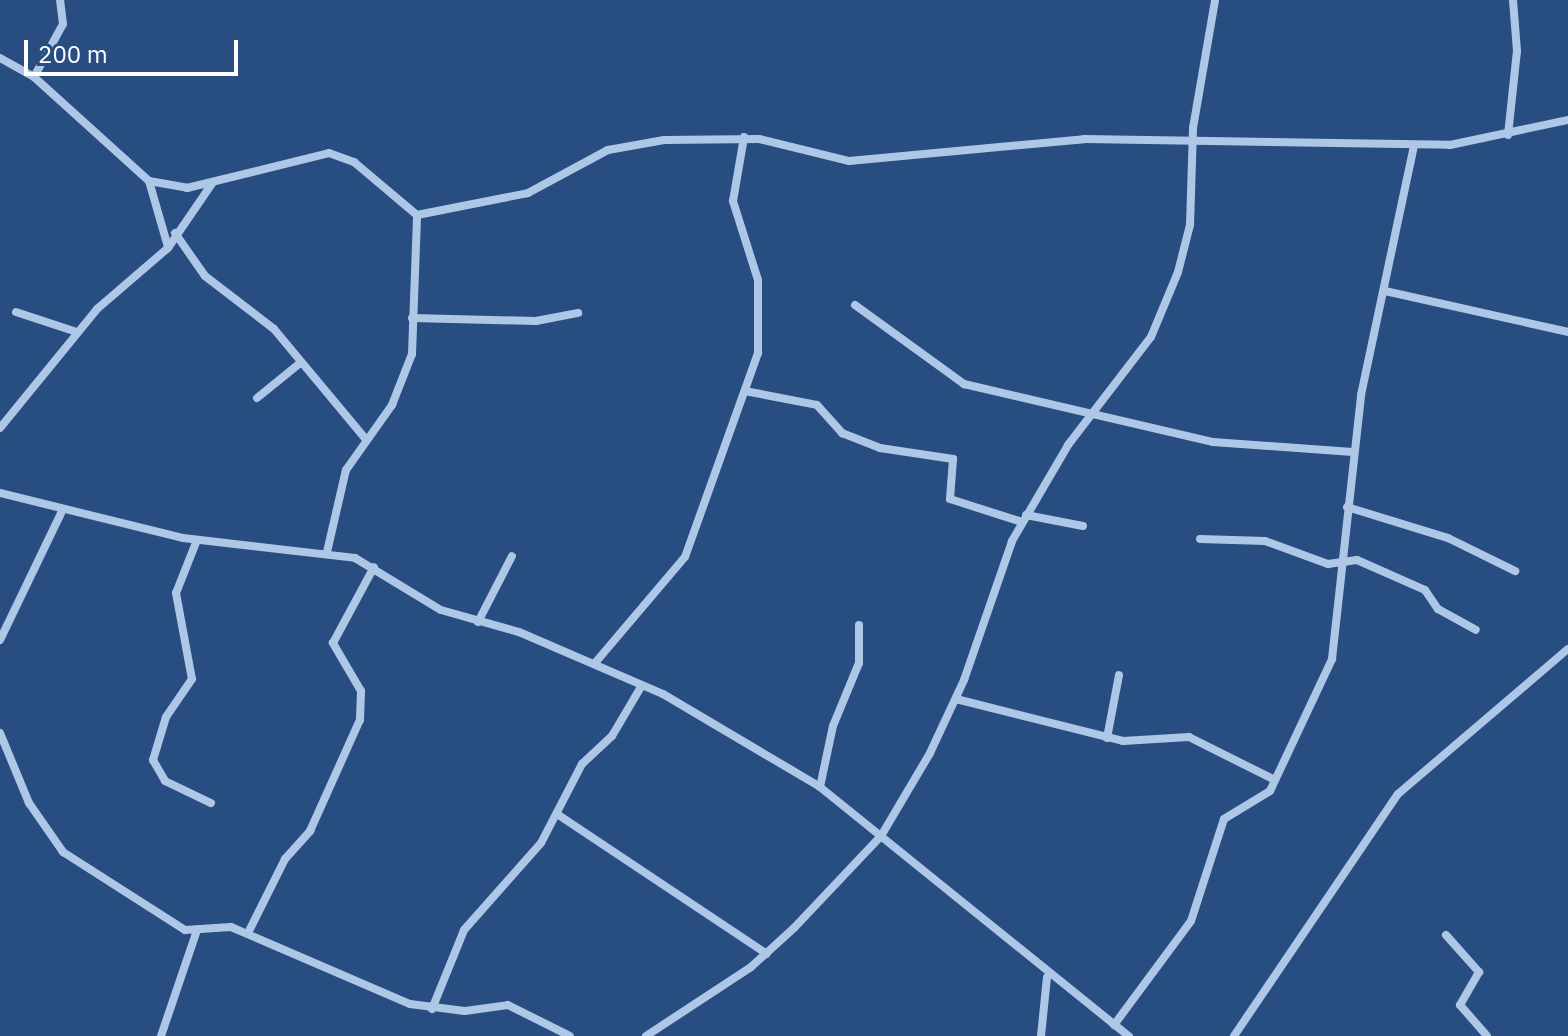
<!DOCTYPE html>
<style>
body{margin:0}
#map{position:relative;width:1568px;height:1036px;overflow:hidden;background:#284d80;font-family:"IBM Plex Sans",sans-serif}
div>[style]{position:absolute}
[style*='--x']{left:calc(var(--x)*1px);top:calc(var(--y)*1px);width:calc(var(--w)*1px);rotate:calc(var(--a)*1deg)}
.minor>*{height:8px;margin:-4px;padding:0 4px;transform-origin:4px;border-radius:4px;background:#afc7e6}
span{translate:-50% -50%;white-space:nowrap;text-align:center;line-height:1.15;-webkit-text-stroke:8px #284d80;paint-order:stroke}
.scale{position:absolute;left:24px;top:40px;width:214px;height:36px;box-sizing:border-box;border:4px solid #fff;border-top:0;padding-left:10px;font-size:24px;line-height:28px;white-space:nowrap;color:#fff;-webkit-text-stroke:6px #284d80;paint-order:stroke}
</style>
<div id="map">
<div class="minor">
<div style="--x:0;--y:58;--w:39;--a:29"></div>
<div style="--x:34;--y:77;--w:155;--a:42.1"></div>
<div style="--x:149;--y:181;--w:39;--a:10"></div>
<div style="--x:187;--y:188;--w:146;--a:-13.8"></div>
<div style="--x:329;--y:153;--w:27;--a:20"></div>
<div style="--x:354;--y:162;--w:82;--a:40.1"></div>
<div style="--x:417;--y:215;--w:113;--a:-11.2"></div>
<div style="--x:528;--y:193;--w:91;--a:-28.3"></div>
<div style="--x:608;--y:150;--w:57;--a:-10.1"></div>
<div style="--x:664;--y:140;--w:95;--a:-0.6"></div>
<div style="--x:759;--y:139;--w:93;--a:13.7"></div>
<div style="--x:849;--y:161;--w:236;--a:-5.3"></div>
<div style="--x:1084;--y:139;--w:366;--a:0.9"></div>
<div style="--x:1450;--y:145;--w:121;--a:-12"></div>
<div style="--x:34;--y:77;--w:60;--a:-61.3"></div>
<div style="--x:63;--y:24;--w:24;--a:-97"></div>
<div style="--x:1508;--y:135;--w:84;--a:-83.9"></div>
<div style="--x:1517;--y:51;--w:51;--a:-94.5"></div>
<div style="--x:149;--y:181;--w:69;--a:73.9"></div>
<div style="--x:175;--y:233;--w:52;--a:55.1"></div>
<div style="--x:205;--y:276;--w:87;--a:37.5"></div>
<div style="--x:274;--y:329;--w:141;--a:50.2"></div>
<div style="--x:1385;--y:291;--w:188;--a:12.6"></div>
<div style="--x:855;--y:305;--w:135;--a:35.9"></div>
<div style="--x:964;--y:384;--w:256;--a:13.1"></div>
<div style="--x:1213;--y:442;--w:140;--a:4.1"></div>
<div style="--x:16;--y:312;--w:64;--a:18.2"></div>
<div style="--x:412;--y:318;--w:124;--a:1.4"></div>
<div style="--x:536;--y:321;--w:43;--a:-10.8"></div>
<div style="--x:745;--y:391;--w:73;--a:11"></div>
<div style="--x:817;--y:405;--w:38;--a:48"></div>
<div style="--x:842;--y:433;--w:41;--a:21.5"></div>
<div style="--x:880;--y:448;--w:74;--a:8.6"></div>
<div style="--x:953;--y:459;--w:40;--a:94.3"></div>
<div style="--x:950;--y:499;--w:76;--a:17.7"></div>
<div style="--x:257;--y:398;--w:55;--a:-39.1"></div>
<div style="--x:0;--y:428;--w:154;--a:-50.8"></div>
<div style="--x:97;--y:309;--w:94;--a:-40.7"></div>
<div style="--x:168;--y:248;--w:80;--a:-55.7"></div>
<div style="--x:0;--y:493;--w:188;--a:13.8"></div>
<div style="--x:183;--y:538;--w:173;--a:6.6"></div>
<div style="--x:355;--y:558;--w:100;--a:31.2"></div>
<div style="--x:441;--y:610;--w:81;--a:15.8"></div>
<div style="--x:519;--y:632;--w:157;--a:23.3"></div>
<div style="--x:663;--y:694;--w:182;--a:30.6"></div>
<div style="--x:820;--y:787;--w:397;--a:38.9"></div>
<div style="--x:1347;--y:507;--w:106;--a:17.1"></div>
<div style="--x:1448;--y:538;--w:75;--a:26.2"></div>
<div style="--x:1026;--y:515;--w:58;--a:10.9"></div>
<div style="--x:1200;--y:539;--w:65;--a:1.8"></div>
<div style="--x:1265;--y:541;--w:67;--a:20.1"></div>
<div style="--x:1328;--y:564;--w:29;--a:-8"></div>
<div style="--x:1357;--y:560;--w:74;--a:23.8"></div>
<div style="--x:1425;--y:590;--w:23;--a:56"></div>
<div style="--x:1438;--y:609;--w:43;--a:28.9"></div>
<div style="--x:197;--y:540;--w:57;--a:111.6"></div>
<div style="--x:176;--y:593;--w:87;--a:79.5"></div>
<div style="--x:192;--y:679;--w:46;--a:124.4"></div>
<div style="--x:166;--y:717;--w:45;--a:106.8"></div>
<div style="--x:153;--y:760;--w:24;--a:60"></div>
<div style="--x:165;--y:781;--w:51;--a:25.6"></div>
<div style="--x:327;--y:552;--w:84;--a:-77"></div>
<div style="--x:346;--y:470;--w:80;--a:-54.7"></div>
<div style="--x:392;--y:405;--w:55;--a:-68.6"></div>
<div style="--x:412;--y:354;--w:139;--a:-87.9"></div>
<div style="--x:478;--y:622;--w:74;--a:-62.7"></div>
<div style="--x:0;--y:640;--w:141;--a:-64.3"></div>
<div style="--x:595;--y:663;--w:139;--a:-49.7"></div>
<div style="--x:685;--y:557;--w:217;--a:-70.3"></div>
<div style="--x:758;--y:353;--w:73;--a:-90"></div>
<div style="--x:758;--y:280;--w:83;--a:-107.6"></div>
<div style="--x:733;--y:201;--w:65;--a:-80.2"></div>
<div style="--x:956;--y:699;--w:172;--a:14.1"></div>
<div style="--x:1123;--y:741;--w:66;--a:-3.5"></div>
<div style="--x:1189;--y:737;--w:96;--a:26.6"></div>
<div style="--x:0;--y:733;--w:76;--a:67.5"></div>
<div style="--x:29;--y:803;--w:60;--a:55.2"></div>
<div style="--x:63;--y:852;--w:145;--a:32.6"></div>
<div style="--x:185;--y:930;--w:46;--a:-3.7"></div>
<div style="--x:231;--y:927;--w:195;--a:23.3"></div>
<div style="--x:410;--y:1004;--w:55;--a:7.3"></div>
<div style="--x:465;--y:1011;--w:43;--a:-7.9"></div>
<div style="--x:508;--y:1005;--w:69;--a:26.6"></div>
<div style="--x:1107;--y:738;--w:64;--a:-79.2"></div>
<div style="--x:820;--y:787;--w:62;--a:-78"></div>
<div style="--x:833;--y:726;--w:68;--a:-67.6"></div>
<div style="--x:859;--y:663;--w:38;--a:-90"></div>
<div style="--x:557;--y:814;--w:252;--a:33.7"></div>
<div style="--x:248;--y:933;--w:83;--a:-63.4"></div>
<div style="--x:285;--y:859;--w:38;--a:-48"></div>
<div style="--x:310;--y:831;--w:122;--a:-65.8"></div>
<div style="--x:360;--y:720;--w:29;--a:-88"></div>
<div style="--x:361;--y:691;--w:56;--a:-120.3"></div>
<div style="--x:333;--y:643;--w:86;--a:-61.7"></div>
<div style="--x:1446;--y:935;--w:50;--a:48.3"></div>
<div style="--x:1479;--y:972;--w:38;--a:120"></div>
<div style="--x:1460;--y:1005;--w:41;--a:48.9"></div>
<div style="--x:432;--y:1009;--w:85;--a:-67.9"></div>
<div style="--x:464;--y:930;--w:116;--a:-48.5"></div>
<div style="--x:541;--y:843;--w:89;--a:-62.6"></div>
<div style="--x:582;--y:764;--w:41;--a:-43"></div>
<div style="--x:612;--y:736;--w:59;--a:-59.5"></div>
<div style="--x:1114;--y:1025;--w:129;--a:-53.5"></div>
<div style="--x:1191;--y:921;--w:107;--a:-72.1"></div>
<div style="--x:1224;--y:819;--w:54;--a:-31.3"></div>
<div style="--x:1270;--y:791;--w:146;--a:-64.8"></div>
<div style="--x:1332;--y:659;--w:266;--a:-83.7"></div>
<div style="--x:1361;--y:395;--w:255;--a:-78"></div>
<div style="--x:161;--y:1036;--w:109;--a:-71.2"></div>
<div style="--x:646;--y:1036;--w:126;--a:-33.3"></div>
<div style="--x:751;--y:967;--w:58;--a:-42.2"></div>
<div style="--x:794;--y:928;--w:127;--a:-46.6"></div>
<div style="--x:881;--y:836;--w:96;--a:-59.4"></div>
<div style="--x:930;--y:753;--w:81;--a:-65"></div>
<div style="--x:964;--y:680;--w:147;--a:-70.9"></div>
<div style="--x:1012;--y:541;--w:111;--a:-59.7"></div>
<div style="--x:1068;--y:445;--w:136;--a:-52.5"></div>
<div style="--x:1151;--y:337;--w:70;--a:-67.4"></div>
<div style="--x:1178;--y:272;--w:49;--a:-75.7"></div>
<div style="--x:1190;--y:225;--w:97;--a:-88.2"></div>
<div style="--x:1193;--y:128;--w:130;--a:-80.2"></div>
<div style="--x:1041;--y:1036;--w:59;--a:-84.2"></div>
<div style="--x:1234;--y:1036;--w:292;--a:-55.9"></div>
<div style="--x:1398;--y:794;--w:223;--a:-40.5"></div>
</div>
<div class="scale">200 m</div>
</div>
